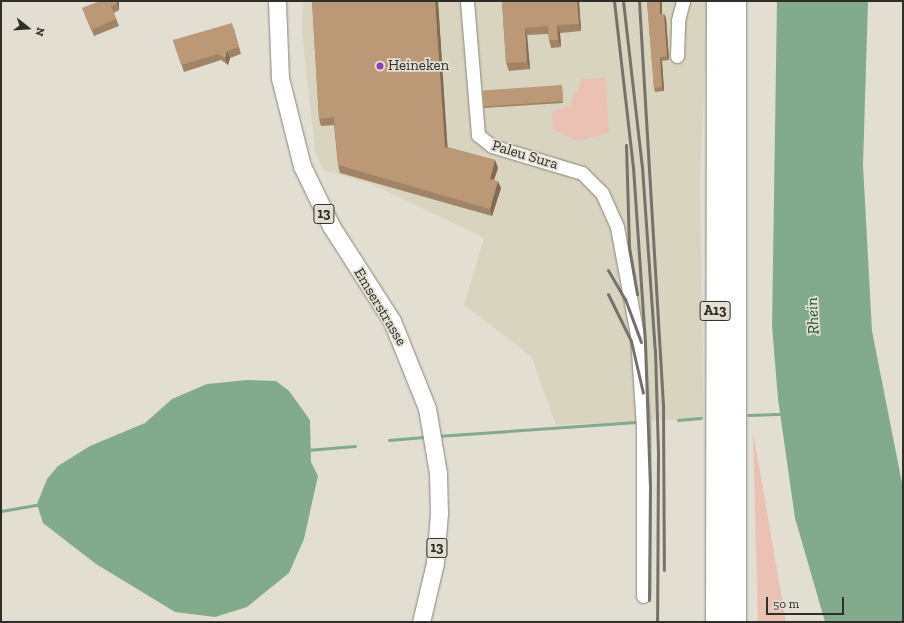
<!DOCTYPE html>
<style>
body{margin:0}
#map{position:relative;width:904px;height:623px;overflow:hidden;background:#e2dfd2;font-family:"Zilla Slab",serif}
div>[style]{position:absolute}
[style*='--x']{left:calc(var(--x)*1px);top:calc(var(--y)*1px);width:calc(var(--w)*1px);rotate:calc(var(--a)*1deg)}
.built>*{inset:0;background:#d9d4c0}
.green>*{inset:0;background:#ebc1b4}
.water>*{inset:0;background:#82aa8c}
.stream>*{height:3px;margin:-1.5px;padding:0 1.5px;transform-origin:1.5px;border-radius:1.5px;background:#82aa8c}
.roads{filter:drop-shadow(0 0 1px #888579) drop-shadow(0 0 1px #888579)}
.minor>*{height:13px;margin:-6.5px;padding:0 6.5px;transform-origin:6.5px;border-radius:6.5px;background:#fff}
.major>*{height:17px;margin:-8.5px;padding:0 8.5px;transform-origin:8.5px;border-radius:8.5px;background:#fff}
.highway>*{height:20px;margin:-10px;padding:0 10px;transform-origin:10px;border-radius:10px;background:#fff}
.rail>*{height:3px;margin:-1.5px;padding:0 1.5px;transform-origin:1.5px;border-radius:1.5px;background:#74726a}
.wall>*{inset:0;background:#a18466}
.shaded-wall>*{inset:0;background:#836b53}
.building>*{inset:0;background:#b97;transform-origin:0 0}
.dots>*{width:11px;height:11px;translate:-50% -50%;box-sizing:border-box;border:2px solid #e2dfd2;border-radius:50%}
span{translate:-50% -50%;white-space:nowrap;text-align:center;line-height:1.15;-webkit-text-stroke:3.5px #e2dfd2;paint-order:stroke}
.shield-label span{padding:1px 3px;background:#e2dfd2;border:1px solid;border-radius:3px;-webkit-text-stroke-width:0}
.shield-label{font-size:14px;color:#2f2e29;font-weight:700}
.poi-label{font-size:15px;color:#2f2e29}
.left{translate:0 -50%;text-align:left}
.street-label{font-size:15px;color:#2f2e29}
.water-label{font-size:16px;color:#0b4f28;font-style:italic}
.frame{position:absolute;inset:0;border:2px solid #2f2e29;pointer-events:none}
.north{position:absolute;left:8px;top:8px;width:40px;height:40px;-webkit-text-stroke:3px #e2dfd2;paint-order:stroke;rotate:107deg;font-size:11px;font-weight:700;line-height:16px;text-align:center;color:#2f2e29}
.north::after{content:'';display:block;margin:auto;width:14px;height:18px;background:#2f2e29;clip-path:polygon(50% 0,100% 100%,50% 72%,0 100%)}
.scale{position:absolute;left:766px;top:597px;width:78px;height:18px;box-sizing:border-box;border:2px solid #2f2e29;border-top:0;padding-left:5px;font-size:12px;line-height:14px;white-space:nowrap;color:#2f2e29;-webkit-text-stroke:3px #e2dfd2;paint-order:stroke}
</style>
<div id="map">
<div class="built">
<div style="clip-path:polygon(303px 1px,708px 1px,700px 182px,704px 419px,556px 425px,531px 356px,464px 305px,484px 238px,374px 185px,323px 170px,315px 151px,302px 33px)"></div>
</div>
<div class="green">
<div style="clip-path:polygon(606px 78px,609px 133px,577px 141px,553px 129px,552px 112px,570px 105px,582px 79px)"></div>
<div style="clip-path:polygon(753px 431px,786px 622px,758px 622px)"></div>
</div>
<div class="water">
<div style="clip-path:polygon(777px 1px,868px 1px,863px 165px,872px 331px,903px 488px,903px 622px,825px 622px,795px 518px,778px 399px,772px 326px)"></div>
<div style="clip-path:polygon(247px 380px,276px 381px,289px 391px,310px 420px,311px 462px,318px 476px,304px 539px,289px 573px,247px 607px,215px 617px,175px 612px,96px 564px,43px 523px,37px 504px,47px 479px,58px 466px,90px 446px,145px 423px,172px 399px,207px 384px)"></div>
</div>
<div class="stream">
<div style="--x:748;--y:415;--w:36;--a:-2"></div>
<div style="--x:678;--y:420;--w:23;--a:-5"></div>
<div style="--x:437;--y:436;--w:200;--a:-4"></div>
<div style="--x:389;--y:440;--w:38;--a:-5"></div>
<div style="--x:307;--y:450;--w:48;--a:-4.8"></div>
<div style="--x:1;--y:511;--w:41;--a:-9.9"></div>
</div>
<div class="roads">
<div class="minor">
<div style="--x:467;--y:1;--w:134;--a:85.3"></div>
<div style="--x:478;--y:135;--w:18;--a:38"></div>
<div style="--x:492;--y:146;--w:94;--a:16.7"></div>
<div style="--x:582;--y:173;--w:28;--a:45"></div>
<div style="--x:602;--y:193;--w:37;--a:66"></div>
<div style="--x:617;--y:227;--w:110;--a:79.5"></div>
<div style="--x:637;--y:335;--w:94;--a:86.3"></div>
<div style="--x:643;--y:429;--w:167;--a:90"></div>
<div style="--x:677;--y:56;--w:36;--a:-88"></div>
<div style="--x:678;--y:20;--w:20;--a:-75"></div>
</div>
<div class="major">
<div style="--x:277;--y:1;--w:77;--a:87.8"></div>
<div style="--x:280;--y:78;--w:91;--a:76"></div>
<div style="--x:302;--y:166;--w:67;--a:64.2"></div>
<div style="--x:331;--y:226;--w:113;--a:57.3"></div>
<div style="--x:392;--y:321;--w:94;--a:68.1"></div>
<div style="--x:427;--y:408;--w:66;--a:80.4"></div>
<div style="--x:438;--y:473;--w:40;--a:88.6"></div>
<div style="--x:439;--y:513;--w:50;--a:94.6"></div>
<div style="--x:435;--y:563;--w:61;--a:103.3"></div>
</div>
<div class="highway">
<div style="--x:736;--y:1;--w:621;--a:90"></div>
<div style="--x:716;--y:622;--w:621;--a:-89.91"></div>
</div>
</div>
<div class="rail">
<div style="--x:614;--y:1;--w:167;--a:83.5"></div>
<div style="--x:633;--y:167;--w:177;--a:86.1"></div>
<div style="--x:645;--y:344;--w:141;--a:88"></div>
<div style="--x:650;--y:485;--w:115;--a:90.5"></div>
<div style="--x:623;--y:1;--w:167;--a:83.5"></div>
<div style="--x:642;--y:167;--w:184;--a:86"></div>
<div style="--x:655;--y:351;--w:102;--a:88.3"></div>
<div style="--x:658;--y:453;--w:169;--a:90.3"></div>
<div style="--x:639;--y:1;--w:404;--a:86.6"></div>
<div style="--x:663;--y:404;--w:166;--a:89.7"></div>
<div style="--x:626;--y:145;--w:102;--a:88.3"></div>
<div style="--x:629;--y:247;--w:48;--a:80.3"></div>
<div style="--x:608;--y:270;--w:34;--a:60"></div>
<div style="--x:625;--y:299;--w:46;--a:69.6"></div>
<div style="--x:608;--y:294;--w:52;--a:63.9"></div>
<div style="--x:631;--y:341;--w:53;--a:77"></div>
</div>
<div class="wall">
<div style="clip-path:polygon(119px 1px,119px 10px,114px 13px,119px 26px,94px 36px,85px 15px)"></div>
<div style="clip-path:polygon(312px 1px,438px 1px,447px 147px,495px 160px,498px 168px,494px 180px,501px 188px,492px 216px,340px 173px,338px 165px,334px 125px,321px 126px,319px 119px)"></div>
<div style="clip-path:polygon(502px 1px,579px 1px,581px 31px,560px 33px,561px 47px,551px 48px,549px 40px,548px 34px,527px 35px,530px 69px,509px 71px,506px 63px)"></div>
<div style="clip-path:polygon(647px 1px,662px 1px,662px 14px,664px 14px,666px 18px,669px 60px,662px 61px,664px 91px,655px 92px,654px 88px)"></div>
<div style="clip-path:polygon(234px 29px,241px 54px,230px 58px,228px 65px,221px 60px,184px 72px,173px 40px)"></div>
<div style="clip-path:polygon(562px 87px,563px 103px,484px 108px,483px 106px)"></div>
</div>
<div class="shaded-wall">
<div style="clip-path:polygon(117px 1px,119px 1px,119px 10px,117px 3px)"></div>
<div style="clip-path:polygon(435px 1px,438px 1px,448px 154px,445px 147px)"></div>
<div style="clip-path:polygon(577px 1px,579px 1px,581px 31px,579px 24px)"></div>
<div style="clip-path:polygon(660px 1px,662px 1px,662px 19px,660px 14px)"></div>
<div style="clip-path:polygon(664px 14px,666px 18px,669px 60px,667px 56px)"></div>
<div style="clip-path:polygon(557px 25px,560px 33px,561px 47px,558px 40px)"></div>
<div style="clip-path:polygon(525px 28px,527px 35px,530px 69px,527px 62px)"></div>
<div style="clip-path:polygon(227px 51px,230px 58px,228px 65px,225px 58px)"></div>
<div style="clip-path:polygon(660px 57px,662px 61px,664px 91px,662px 87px)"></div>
<div style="clip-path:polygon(495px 160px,498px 168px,492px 186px,490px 179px)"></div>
<div style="clip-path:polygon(498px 181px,501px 188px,492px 216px,490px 209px)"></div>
</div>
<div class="building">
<div style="clip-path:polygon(100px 1px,117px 1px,117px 3px,111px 7px,116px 19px,91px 30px,82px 8px)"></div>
<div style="clip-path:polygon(312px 1px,435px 1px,445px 147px,495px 160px,490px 179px,498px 181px,490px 209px,338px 165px,334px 117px,319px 119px)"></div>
<div style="clip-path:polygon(502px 1px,577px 1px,579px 24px,557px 25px,558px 40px,549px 40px,548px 26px,525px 28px,527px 62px,506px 63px)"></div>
<div style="clip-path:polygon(647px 1px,660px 1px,660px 14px,664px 14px,667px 56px,660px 57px,662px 87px,654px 88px)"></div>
<div style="clip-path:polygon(232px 23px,239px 47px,227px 51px,225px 58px,218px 54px,181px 65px,173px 40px)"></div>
<div style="left:562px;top:85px;width:16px;height:80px;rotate:86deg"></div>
</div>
<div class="dots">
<div style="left:380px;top:66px;background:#8e40b1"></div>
</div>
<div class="shield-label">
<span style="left:324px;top:214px">13</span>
<span style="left:715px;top:311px">A13</span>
<span style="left:437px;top:548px">13</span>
</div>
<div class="poi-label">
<span class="left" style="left:388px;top:66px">Heineken</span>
</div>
<div class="street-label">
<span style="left:525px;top:155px;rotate:17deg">Paleu Sura</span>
<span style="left:380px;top:307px;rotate:59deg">Emserstrasse</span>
</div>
<div class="water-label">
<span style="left:813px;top:316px;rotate:-93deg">Rhein</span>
</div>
<div class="frame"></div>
<div class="north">N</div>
<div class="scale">50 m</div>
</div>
